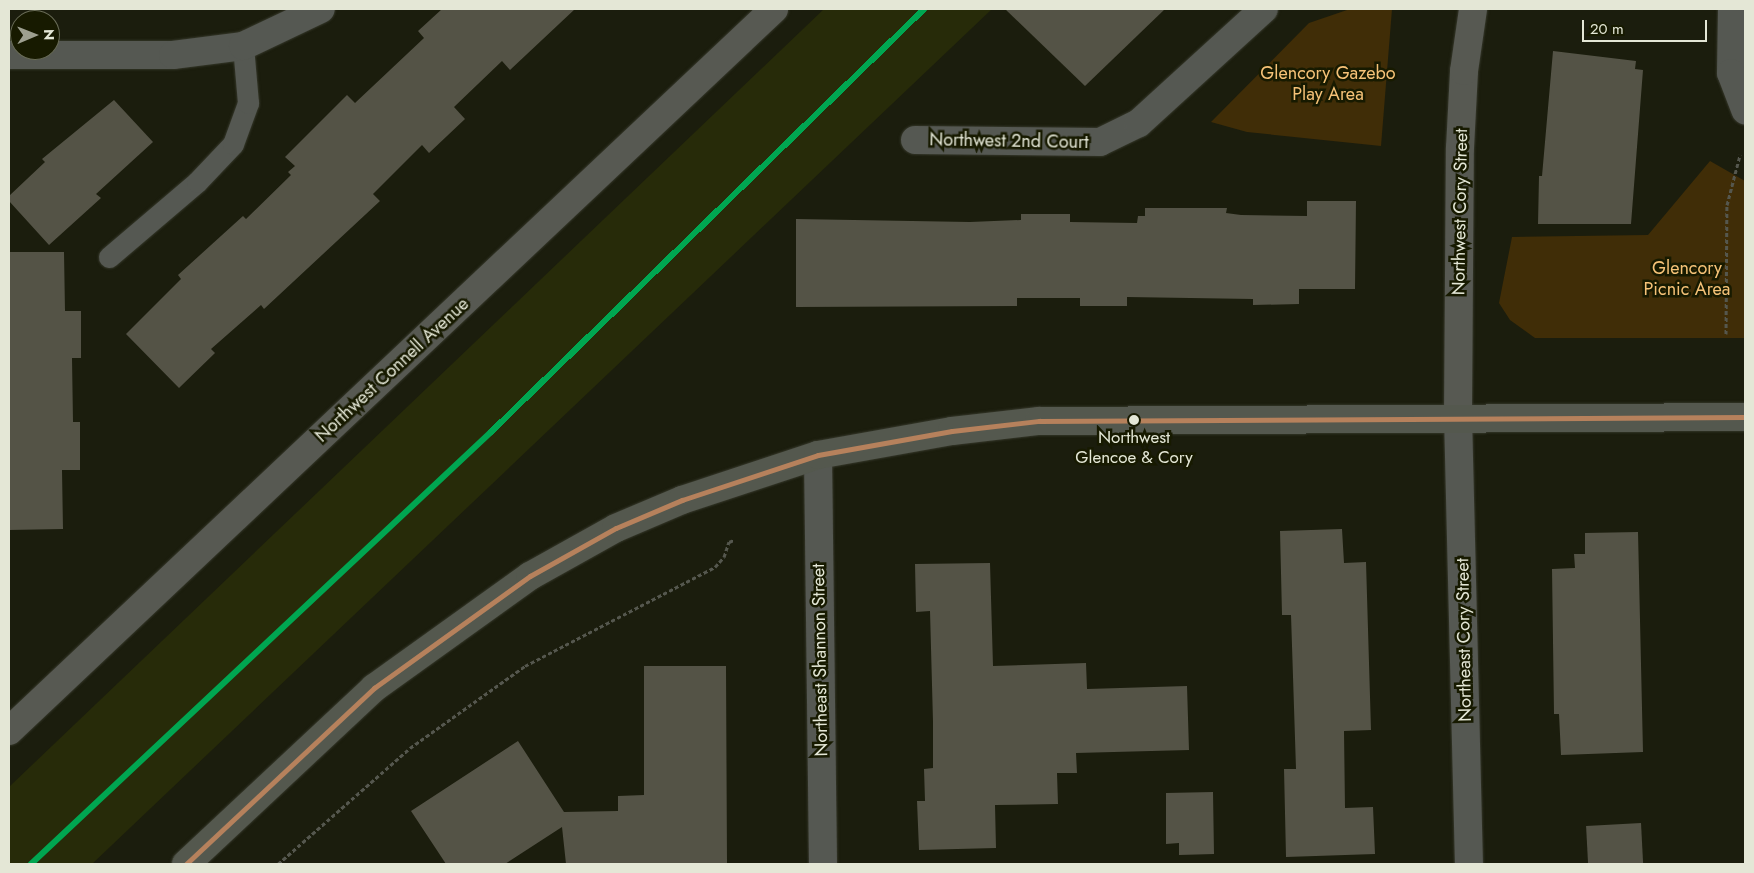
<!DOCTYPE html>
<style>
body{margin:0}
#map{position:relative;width:1754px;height:873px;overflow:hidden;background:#1b1d0d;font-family:Jost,sans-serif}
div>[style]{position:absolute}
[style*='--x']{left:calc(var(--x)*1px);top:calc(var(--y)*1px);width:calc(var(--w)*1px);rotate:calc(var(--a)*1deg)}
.built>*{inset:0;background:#272b09}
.green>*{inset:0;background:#402d07}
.building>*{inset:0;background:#545346;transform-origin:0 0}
.path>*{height:3px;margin-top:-1.5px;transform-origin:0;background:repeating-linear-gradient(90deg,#55574e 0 4px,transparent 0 6.5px)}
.roads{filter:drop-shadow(0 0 1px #36382b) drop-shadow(0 0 1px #36382b)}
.lane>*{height:21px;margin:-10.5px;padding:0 10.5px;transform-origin:10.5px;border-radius:10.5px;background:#555852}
.street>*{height:28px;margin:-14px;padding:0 14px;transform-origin:14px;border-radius:14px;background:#555852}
.secondary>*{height:28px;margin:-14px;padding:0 14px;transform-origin:14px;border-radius:14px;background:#575952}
.primary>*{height:28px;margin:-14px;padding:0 14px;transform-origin:14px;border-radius:14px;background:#54584e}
.bus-1>*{height:5px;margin:-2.5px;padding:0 2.5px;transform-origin:2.5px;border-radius:2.5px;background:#b6815c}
.rail-1>*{height:6px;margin:-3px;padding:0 3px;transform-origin:3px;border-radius:3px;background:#00a651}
.dots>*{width:14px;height:14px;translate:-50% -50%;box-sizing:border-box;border:2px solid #171a00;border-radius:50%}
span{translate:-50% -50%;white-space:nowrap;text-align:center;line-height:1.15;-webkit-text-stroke:5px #171a00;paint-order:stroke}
.bus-label{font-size:17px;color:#e4e7d6}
.park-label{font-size:18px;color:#f6c277}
.street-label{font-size:18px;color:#e4e7d6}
.frame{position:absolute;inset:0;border:10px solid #e4e7d6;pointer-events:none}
.north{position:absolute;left:10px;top:10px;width:50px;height:50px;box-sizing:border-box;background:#171a00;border:1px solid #696c56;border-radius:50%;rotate:89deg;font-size:14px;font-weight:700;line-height:20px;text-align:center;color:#e4e7d6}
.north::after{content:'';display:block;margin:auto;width:18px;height:22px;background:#9ea090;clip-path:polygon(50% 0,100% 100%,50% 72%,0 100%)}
.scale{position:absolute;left:1582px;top:20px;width:125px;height:22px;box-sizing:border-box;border:2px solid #e4e7d6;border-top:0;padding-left:6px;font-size:15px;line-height:18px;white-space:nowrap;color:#e4e7d6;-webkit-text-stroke:4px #171a00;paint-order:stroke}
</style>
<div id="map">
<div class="built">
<div style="clip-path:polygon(824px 9px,992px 9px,92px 864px,9px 864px,9px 787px)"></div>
</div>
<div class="green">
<div style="clip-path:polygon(1350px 9px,1392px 9px,1381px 146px,1247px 132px,1211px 122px,1309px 23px)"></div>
<div style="clip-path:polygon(1710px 161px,1745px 181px,1745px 338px,1535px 338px,1510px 320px,1499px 303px,1512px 237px,1648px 235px)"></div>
</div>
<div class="building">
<div style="clip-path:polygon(442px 9px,575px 9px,510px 70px,502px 61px,454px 107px,465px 119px,429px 153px,422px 145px,373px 194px,380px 201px,264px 309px,261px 305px,211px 349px,215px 353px,179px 388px,126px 334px,181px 279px,178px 275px,243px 216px,246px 219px,291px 175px,288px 172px,295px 166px,285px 157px,347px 95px,355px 103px,424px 38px,418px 31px)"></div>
<div style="clip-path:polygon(1005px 9px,1165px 9px,1085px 86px)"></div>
<div style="clip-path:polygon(1553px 51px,1636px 61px,1635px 69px,1643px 70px,1631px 224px,1538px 224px,1539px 176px,1542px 176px)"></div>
<div style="clip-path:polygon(114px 100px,153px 142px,96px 194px,101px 198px,49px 245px,9px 201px,9px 196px,45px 162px,42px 159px)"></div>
<div style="clip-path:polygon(1307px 201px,1356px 201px,1355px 289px,1299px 289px,1299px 304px,1253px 305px,1253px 299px,1127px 297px,1127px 306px,1080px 306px,1080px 298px,1017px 298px,1017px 306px,796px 307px,796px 219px,970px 222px,1021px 220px,1021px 214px,1070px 214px,1070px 222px,1137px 223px,1138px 216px,1145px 216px,1145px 208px,1227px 208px,1226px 213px,1241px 215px,1307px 216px)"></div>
<div style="clip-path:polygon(9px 252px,64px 252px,65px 311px,81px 311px,81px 358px,72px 358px,73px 422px,80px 422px,80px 470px,62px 470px,63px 529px,9px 530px)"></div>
<div style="clip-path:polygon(1342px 529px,1344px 563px,1366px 562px,1371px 730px,1344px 731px,1345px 808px,1373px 807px,1375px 854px,1286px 857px,1284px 769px,1296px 769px,1291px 615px,1282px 615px,1280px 531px)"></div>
<div style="clip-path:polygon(1638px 532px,1643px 752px,1561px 755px,1559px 714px,1554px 714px,1552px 569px,1575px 568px,1574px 554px,1585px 554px,1585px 533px)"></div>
<div style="clip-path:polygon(990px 563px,993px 666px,1086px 663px,1087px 689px,1187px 686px,1189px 750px,1076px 753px,1077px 773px,1057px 773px,1058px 804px,995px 805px,996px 848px,919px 850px,917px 801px,925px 801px,924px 769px,933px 768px,933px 722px,930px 611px,916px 612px,915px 564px)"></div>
<div style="clip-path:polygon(644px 666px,726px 666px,727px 864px,566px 864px,562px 827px,505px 864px,446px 864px,411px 811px,518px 741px,564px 812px,618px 811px,618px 796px,644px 795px)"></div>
<div style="clip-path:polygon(1213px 792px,1214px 854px,1179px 855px,1179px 843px,1166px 844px,1166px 793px)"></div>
<div style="left:1641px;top:823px;width:41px;height:55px;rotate:87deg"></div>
</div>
<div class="path">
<div style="--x:1726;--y:334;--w:129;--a:-89.6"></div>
<div style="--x:1727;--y:205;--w:52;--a:-75.4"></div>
<div style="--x:278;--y:864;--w:176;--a:-41.3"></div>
<div style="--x:410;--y:748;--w:141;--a:-35.5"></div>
<div style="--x:525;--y:666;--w:214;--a:-27.5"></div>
<div style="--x:715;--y:567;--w:13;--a:-48"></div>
<div style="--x:724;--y:557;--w:16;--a:-72"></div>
<div style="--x:729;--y:542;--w:5;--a:-22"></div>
</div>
<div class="roads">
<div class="lane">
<div style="--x:109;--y:257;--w:116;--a:-40.4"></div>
<div style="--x:197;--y:182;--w:52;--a:-46.5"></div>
<div style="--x:233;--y:144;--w:44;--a:-69.9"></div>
<div style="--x:248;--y:103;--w:57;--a:-95"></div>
</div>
<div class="street">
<div style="--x:1732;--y:9;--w:64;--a:90.9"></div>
<div style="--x:1731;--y:73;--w:40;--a:69"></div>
<div style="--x:9;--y:55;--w:164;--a:0"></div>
<div style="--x:173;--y:55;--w:71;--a:-7.3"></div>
<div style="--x:243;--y:46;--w:86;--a:-25.4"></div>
<div style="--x:915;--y:140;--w:185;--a:0.6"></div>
<div style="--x:1100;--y:142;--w:43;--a:-26"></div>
<div style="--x:1139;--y:123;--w:169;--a:-42.4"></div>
<div style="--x:1458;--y:416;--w:448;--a:88.6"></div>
<div style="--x:818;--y:455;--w:409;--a:89.3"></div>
</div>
<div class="secondary">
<div style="--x:1458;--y:416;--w:268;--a:-89.6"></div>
<div style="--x:1460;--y:148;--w:77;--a:-87"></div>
<div style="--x:1464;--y:71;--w:63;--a:-81.7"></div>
<div style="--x:9;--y:731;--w:1052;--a:-43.34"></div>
</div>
<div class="primary">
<div style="--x:186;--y:864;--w:258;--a:-43.1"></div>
<div style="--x:374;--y:688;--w:192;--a:-35.7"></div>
<div style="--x:530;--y:576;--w:98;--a:-29.2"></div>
<div style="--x:616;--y:528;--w:72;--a:-23"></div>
<div style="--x:682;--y:500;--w:143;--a:-18.3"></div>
<div style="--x:818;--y:455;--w:136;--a:-10.2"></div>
<div style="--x:952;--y:431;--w:88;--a:-6.6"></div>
<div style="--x:1039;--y:421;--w:706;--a:-0.32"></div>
</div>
</div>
<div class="bus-1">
<div style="--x:186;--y:864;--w:258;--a:-43.1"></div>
<div style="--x:374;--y:688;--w:192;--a:-35.7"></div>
<div style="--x:530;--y:576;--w:98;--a:-29.2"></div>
<div style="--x:616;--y:528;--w:72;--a:-23"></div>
<div style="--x:682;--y:500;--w:143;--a:-18.3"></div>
<div style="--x:818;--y:455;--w:136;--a:-10.2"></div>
<div style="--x:952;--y:431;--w:88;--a:-6.6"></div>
<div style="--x:1039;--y:421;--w:706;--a:-0.32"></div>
</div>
<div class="rail-1">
<div style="--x:31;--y:864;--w:631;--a:-43.2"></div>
<div style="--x:491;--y:432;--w:605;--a:-44.33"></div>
</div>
<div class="dots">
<div style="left:1134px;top:420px;background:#e4e7d6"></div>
</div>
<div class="bus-label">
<span style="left:1134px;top:448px">Northwest<br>Glencoe &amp; Cory</span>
</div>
<div class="park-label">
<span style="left:1328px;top:84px">Glencory Gazebo<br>Play Area</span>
<span style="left:1687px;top:279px">Glencory<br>Picnic Area</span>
</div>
<div class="street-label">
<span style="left:1009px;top:141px;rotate:1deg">Northwest 2nd Court</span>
<span style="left:1460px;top:212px;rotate:-89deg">Northwest Cory Street</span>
<span style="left:392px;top:370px;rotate:-43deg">Northwest Connell Avenue</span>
<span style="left:1464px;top:640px;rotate:-91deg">Northeast Cory Street</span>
<span style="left:820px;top:660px;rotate:-91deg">Northeast Shannon Street</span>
</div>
<div class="frame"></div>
<div class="north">N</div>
<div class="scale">20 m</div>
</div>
